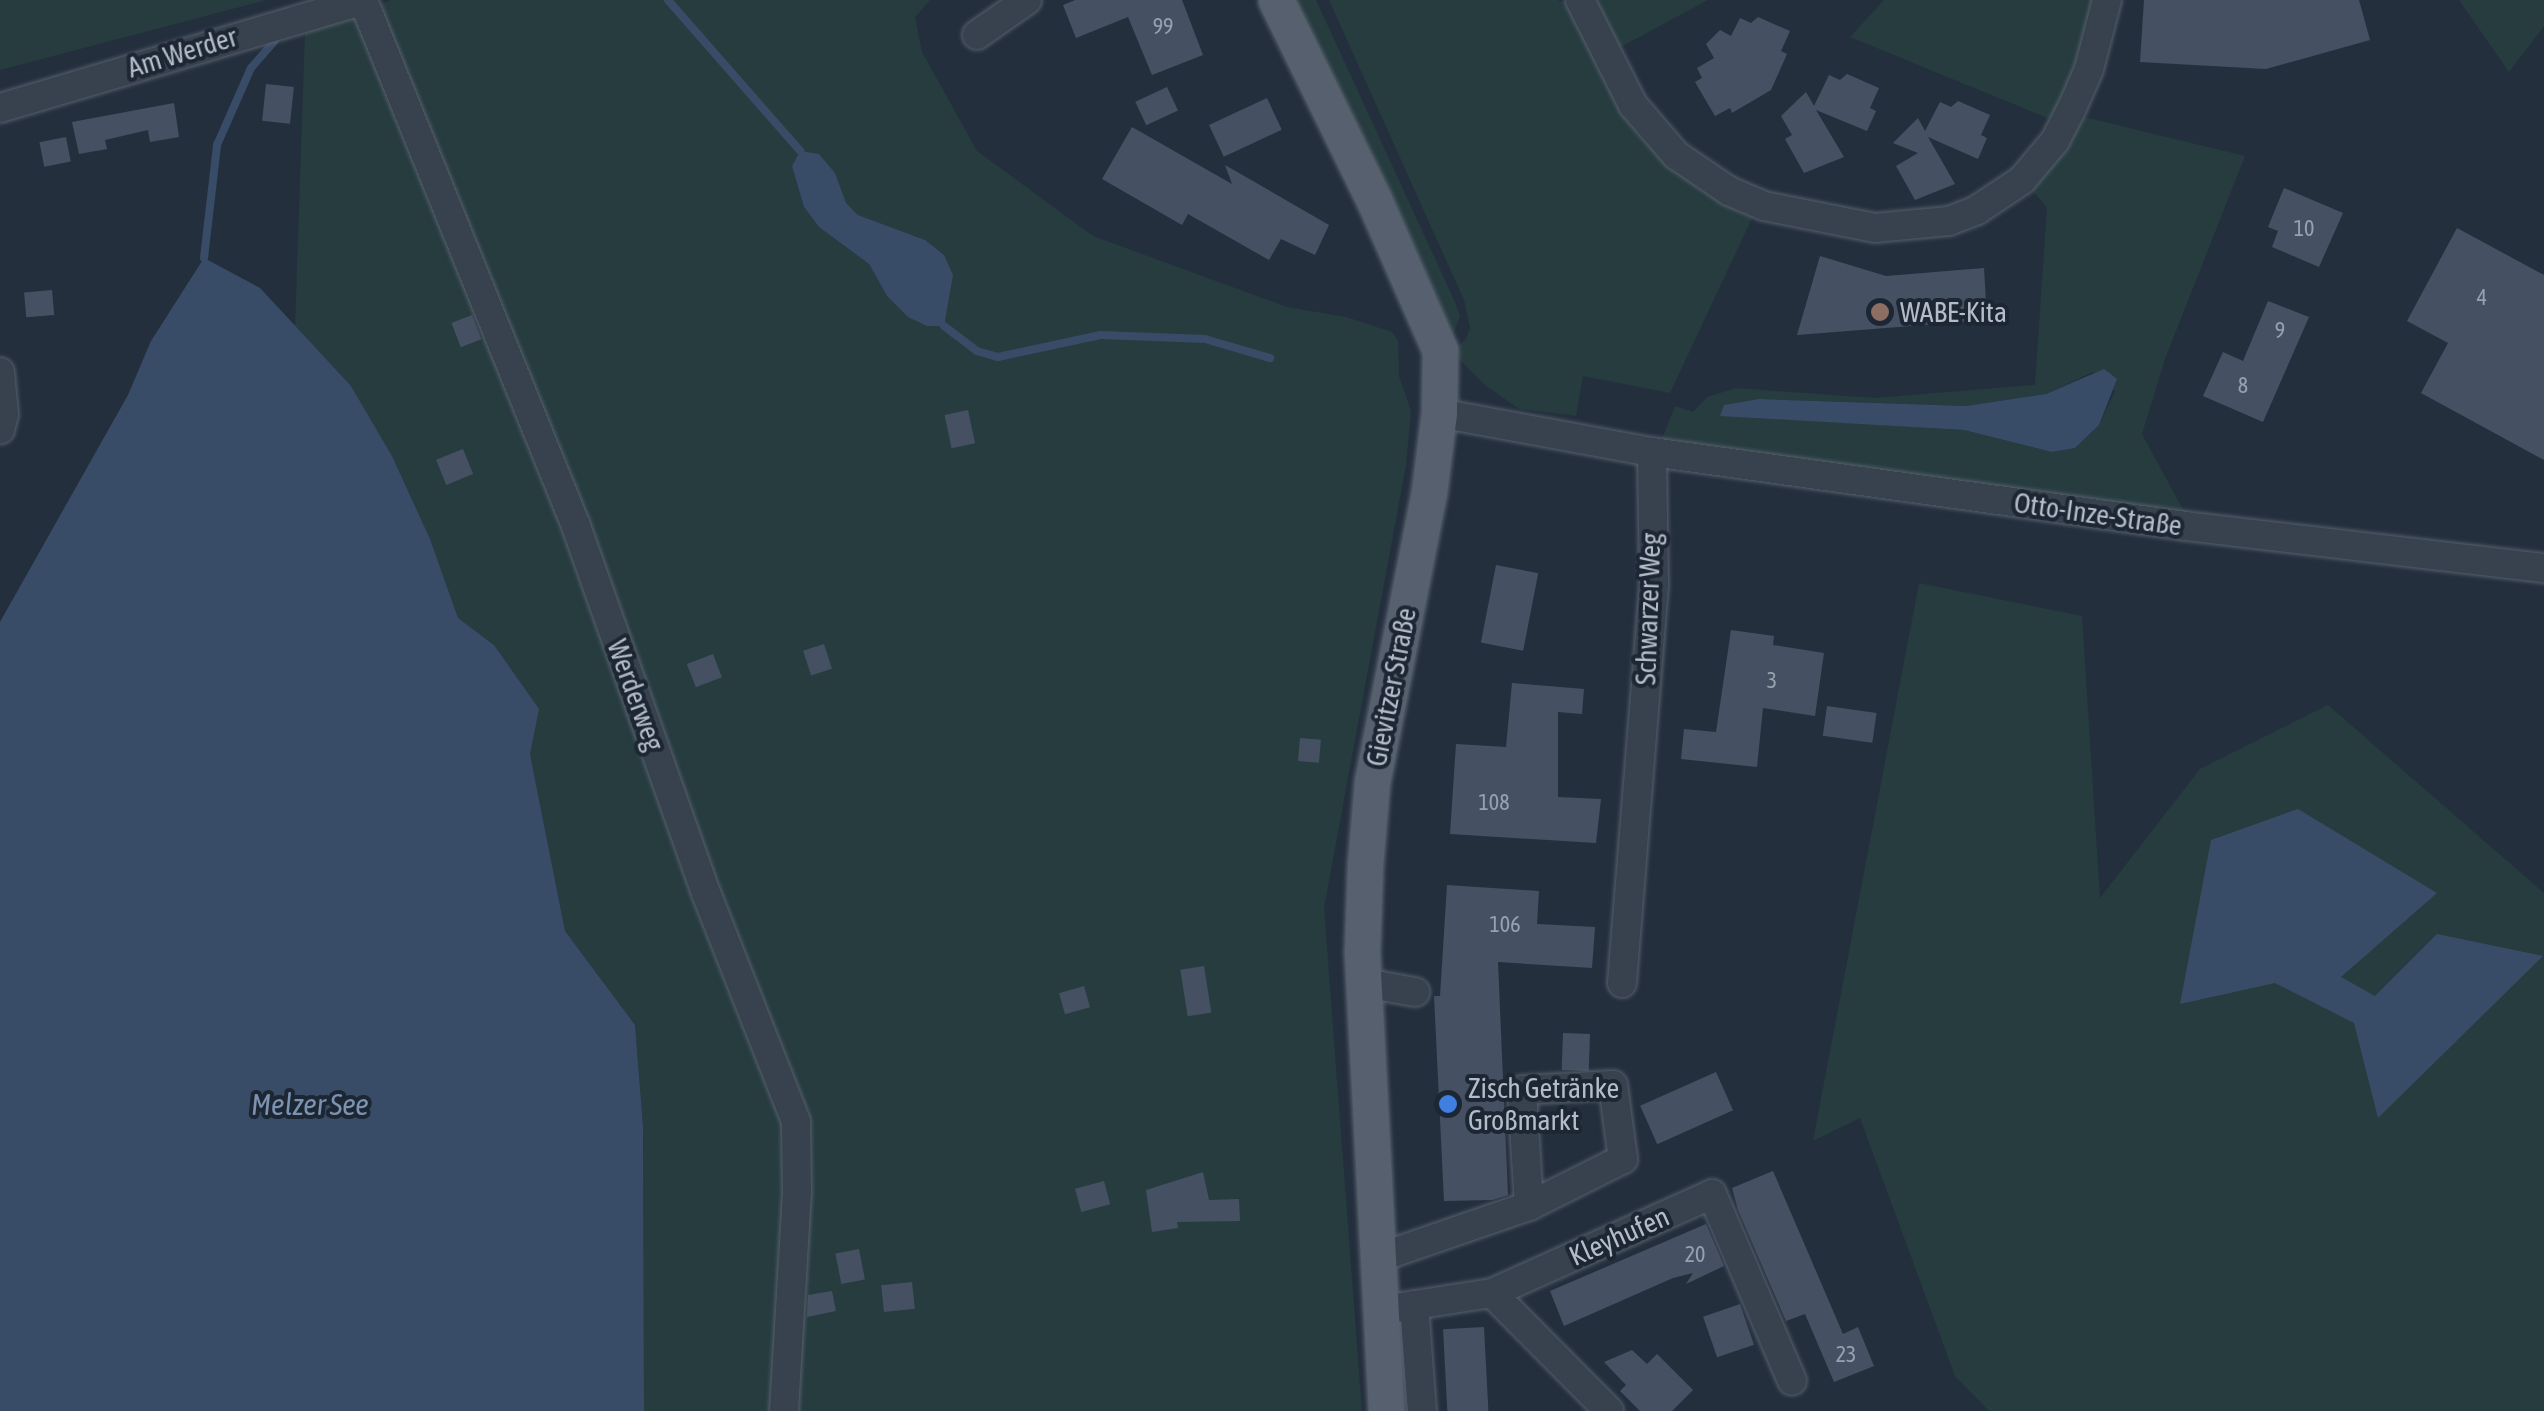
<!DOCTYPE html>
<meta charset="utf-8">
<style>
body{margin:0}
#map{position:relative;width:2544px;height:1411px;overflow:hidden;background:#242f3e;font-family:"Asap Condensed",sans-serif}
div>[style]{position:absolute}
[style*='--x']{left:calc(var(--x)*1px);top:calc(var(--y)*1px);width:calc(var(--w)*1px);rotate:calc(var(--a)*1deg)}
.green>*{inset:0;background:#263c3f}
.water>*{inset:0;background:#394c67}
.stream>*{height:8px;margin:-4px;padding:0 4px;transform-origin:4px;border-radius:4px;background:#394c67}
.building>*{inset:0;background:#455162;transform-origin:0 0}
.roads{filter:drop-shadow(0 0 2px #565f6c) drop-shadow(0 0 2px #565f6c)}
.minor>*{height:28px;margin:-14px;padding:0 14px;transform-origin:14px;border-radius:14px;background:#38414e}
.major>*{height:35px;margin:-17.5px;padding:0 17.5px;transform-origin:17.5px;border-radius:17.5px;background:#56606e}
.dots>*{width:28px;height:28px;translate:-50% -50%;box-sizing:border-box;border:5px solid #1d2633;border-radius:50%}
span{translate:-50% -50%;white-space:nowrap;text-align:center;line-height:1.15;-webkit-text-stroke:8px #1d2633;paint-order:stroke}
.number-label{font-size:22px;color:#98a1af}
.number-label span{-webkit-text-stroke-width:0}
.street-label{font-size:28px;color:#b4bcc9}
.poi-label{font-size:28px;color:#b4bcc9}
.left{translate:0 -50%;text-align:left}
.water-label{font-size:30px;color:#7c92b1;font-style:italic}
</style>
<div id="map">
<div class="green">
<div style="clip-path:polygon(0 0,266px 0,0 70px)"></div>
<div style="clip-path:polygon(evenodd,391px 0,930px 0,915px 17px,922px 52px,977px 151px,1093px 236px,1287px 307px,1346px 317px,1392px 332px,1398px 341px,1399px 376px,1411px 411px,1406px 465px,1324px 908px,1362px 1411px,644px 1411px,643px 1126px,635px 1025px,565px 931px,530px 754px,538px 709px,494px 645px,458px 618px,431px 542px,392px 456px,351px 386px,295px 327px,305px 32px,391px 0,800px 151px,835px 173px,846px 204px,858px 215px,925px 240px,887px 296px,869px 264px,819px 227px,804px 207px,792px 166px,800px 151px)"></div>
<div style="clip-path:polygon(1292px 0,1316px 0,1455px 302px,1460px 316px,1451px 340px)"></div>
<div style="clip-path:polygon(1329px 0,1557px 0,1570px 4px,1599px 70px,1641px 138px,1699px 189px,1754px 214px,1670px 393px,1583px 376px,1576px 416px,1519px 409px,1485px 385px,1452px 352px,1466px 339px,1470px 328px,1464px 300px)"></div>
<div style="clip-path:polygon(1596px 0,1708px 0,1617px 49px)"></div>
<div style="clip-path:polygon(1884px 0,2094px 0,2076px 65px,2052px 120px,1850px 37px)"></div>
<div style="clip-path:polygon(2459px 0,2544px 0,2544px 26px,2509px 72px)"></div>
<div style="clip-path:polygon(evenodd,2084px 117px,2245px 156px,2165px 359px,2142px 434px,2187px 517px,1660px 444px,1675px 406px,1693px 412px,1707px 397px,1736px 388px,1875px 398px,2035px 385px,2047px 207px,2030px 188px,2066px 149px,2084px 117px,2093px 372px,2115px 391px,2099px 425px,2075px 448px,2052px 452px,1964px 430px,1720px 415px,1759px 399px,1966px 406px,2046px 394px,2093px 372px)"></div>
<div style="clip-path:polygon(1919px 583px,2082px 616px,2100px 898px,2200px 769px,2328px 705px,2544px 893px,2544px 1411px,1989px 1411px,1955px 1376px,1860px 1118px,1813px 1141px)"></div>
</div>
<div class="water">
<div style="clip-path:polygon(800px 151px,819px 154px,835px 173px,846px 203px,858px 215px,925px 240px,944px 255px,953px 275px,944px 326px,927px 326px,908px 317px,887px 296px,869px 264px,819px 227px,804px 207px,792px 166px)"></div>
<div style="clip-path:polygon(204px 258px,260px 288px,351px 386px,392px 456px,430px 539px,458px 618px,494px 645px,539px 709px,530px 754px,565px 931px,635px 1025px,643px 1126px,644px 1411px,0 1411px,0 622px,128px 395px,151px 341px)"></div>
<div style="clip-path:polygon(2104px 369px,2117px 379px,2099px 425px,2075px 448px,2052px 452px,1964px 430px,1720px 416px,1724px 405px,1759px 399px,1966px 406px,2046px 394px)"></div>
<div style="clip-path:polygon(2298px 809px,2437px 893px,2341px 977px,2375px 996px,2437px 934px,2543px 956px,2378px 1118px,2354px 1023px,2275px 983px,2180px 1004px,2211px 840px)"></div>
</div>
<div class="stream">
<div style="--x:668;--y:0;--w:201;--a:48.8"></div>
<div style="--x:204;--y:258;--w:114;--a:-83.4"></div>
<div style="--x:217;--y:145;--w:84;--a:-66.2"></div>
<div style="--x:251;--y:68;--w:37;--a:-49"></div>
<div style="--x:944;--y:326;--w:41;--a:37.1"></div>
<div style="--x:977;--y:351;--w:22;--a:16"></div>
<div style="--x:998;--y:357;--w:105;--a:-12.1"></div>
<div style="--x:1101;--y:335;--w:104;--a:2.2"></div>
<div style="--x:1205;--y:339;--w:68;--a:16.3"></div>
</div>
<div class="building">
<div style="clip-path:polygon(1075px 0,1182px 0,1203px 55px,1152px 75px,1128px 17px,1076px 38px,1063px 5px)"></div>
<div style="clip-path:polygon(2144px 0,2359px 0,2370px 40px,2266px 69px,2140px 62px)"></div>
<div style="clip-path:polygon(1758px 17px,1790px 31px,1781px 51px,1787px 54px,1771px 90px,1732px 113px,1730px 108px,1715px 116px,1695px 82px,1702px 78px,1697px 68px,1714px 58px,1706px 44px,1720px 30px,1731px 36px,1740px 18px,1751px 23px)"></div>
<div style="clip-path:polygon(1847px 74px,1879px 88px,1870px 108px,1876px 111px,1867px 131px,1816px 110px,1844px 157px,1804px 173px,1785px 139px,1792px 135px,1781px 116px,1806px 92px,1814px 106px,1829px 75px,1840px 80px)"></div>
<div style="left:266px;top:84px;width:28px;height:37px;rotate:6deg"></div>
<div style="left:1167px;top:87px;width:26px;height:35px;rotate:65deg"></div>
<div style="left:1267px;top:98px;width:35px;height:64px;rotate:65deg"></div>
<div style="clip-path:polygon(1958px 101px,1990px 115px,1981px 135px,1987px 138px,1978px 159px,1928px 137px,1955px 184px,1915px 200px,1896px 166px,1918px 153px,1893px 143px,1918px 118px,1925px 131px,1940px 102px,1951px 107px)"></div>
<div style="clip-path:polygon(174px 103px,179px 137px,150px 142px,148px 130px,105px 140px,107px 149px,79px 154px,72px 122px)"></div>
<div style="clip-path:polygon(1132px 127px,1232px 184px,1225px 165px,1329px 225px,1315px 255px,1281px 239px,1269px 260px,1188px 214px,1182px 225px,1102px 179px)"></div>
<div style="left:66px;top:137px;width:25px;height:27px;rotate:79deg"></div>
<div style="clip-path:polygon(2284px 188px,2343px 213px,2319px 267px,2272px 247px,2278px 231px,2268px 227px)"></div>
<div style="clip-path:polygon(2457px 228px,2544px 275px,2544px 460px,2421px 393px,2448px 343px,2407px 321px)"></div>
<div style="clip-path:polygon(1820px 256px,1886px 276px,1984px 268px,1987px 320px,1797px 335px)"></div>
<div style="left:52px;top:290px;width:25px;height:28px;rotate:85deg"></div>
<div style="clip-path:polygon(2268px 301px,2309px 317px,2263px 422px,2203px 396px,2223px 352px,2243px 361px)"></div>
<div style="left:472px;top:315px;width:26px;height:22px;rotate:69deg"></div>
<div style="left:968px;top:410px;width:34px;height:24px;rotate:78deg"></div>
<div style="left:463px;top:449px;width:27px;height:29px;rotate:68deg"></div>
<div style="left:1496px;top:565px;width:43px;height:79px;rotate:11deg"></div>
<div style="clip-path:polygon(1731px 630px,1774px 636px,1773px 645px,1824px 653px,1815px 716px,1763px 708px,1757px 767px,1681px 759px,1684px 729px,1716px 732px)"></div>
<div style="left:824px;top:644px;width:26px;height:22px;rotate:72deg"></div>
<div style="left:713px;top:654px;width:25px;height:28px;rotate:69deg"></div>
<div style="clip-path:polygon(1512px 683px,1584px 689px,1582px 714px,1558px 712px,1558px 797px,1601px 799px,1596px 843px,1450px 834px,1456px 744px,1506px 747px)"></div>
<div style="left:1827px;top:706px;width:50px;height:30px;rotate:8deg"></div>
<div style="left:1300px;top:738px;width:21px;height:23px;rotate:5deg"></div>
<div style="clip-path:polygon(1447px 885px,1539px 891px,1537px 924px,1595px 927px,1592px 968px,1498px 962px,1508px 1195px,1492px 1200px,1444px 1201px,1434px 996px,1440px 996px)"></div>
<div style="left:1204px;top:966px;width:47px;height:24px;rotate:81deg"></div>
<div style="left:1084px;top:986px;width:22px;height:26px;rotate:74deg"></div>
<div style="left:1563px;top:1033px;width:27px;height:37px;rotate:2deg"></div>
<div style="left:1716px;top:1072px;width:42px;height:83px;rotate:66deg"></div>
<div style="clip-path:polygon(1773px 1171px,1843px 1334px,1858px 1327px,1874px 1366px,1834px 1382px,1805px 1314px,1786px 1321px,1738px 1210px,1732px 1188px)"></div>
<div style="clip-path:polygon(1203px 1172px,1209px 1200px,1239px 1199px,1240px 1221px,1177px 1222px,1178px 1228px,1152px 1232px,1146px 1190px)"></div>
<div style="left:1104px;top:1181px;width:24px;height:30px;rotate:75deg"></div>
<div style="clip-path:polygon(1706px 1224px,1724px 1266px,1686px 1284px,1693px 1273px,1673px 1278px,1564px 1326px,1550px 1291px)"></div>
<div style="left:859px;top:1249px;width:31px;height:24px;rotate:79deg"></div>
<div style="left:912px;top:1282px;width:27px;height:31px;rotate:84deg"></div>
<div style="clip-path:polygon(832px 1291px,836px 1311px,807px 1317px,808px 1295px)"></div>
<div style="left:1740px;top:1304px;width:43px;height:39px;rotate:71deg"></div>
<div style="left:1484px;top:1327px;width:84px;height:41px;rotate:87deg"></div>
<div style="clip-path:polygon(1632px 1350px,1647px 1364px,1657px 1354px,1693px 1390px,1672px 1411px,1640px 1411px,1620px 1391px,1626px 1385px,1604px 1362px)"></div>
</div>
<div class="roads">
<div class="minor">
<div style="--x:363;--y:0;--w:567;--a:67.95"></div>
<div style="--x:576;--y:526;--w:389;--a:70.5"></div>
<div style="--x:706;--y:893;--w:246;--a:68.5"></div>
<div style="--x:796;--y:1122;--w:70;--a:89.2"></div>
<div style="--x:797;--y:1192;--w:219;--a:93.4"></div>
<div style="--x:1580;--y:0;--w:118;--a:63.2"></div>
<div style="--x:1633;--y:105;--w:66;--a:49.3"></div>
<div style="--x:1676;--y:155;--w:64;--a:34.2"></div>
<div style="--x:1729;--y:191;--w:38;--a:23"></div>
<div style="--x:1764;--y:206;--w:113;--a:11.2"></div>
<div style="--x:1875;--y:228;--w:74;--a:-5.4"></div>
<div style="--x:1949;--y:221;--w:30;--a:-21"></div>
<div style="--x:1977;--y:210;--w:54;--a:-33.7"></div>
<div style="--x:2022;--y:180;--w:51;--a:-49.8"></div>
<div style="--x:2055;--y:141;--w:37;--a:-63"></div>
<div style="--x:2072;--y:108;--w:43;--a:-66.4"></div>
<div style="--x:2089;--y:69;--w:71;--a:-75.4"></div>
<div style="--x:977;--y:35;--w:61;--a:-35"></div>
<div style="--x:0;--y:108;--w:380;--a:-16.5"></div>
<div style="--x:0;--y:372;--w:42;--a:84.6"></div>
<div style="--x:4;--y:414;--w:16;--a:104"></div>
<div style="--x:1439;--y:413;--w:217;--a:10.4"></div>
<div style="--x:1652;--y:452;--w:538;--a:7.9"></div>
<div style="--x:2185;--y:526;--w:361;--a:6.7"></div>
<div style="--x:1364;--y:983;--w:52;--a:10"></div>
<div style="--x:1622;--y:983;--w:401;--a:-85.4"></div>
<div style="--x:1654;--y:583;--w:131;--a:-90.9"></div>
<div style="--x:1381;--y:1257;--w:157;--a:-19"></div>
<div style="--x:1529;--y:1206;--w:116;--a:-93.5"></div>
<div style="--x:1522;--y:1090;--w:91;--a:-3.1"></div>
<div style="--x:1613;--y:1085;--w:75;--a:82.3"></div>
<div style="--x:1623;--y:1159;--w:105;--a:153.4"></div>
<div style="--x:1414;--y:1305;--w:106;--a:85.7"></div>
<div style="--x:1383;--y:1310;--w:110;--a:-8.9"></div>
<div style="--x:1609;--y:1411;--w:166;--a:-134.8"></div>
<div style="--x:1492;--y:1293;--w:241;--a:-24.2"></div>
<div style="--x:1712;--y:1194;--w:203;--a:66.8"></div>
</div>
<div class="major">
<div style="--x:1276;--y:0;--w:223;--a:63.9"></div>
<div style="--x:1374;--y:200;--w:164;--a:66.3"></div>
<div style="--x:1440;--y:350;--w:63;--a:90.9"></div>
<div style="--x:1439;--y:413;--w:80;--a:97.2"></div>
<div style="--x:1429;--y:492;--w:296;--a:101.1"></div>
<div style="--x:1372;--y:782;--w:84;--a:94.8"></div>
<div style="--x:1365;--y:866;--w:87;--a:92"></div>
<div style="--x:1362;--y:953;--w:459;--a:87"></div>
</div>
</div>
<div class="dots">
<div style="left:1880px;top:312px;background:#8d6e63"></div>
<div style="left:1448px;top:1104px;background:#3f7fe0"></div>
</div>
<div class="number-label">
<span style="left:1163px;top:27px">99</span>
<span style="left:2304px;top:229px">10</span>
<span style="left:2482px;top:298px">4</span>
<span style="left:2280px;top:331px">9</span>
<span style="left:2243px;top:386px">8</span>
<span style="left:1772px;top:681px">3</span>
<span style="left:1494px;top:803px">108</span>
<span style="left:1505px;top:925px">106</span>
<span style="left:1695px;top:1255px">20</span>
<span style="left:1846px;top:1355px">23</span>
</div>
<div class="street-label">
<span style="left:182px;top:52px;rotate:-17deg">Am Werder</span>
<span style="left:2098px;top:514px;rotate:8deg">Otto-Inze-Straße</span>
<span style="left:1648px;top:609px;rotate:-88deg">Schwarzer Weg</span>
<span style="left:1391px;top:687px;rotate:-79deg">Gievitzer Straße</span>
<span style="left:636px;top:695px;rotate:70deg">Werderweg</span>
<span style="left:1619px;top:1236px;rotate:-24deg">Kleyhufen</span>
</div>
<div class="poi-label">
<span class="left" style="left:1900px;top:312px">WABE-Kita</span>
<span class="left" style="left:1468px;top:1104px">Zisch Getränke<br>Großmarkt</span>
</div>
<div class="water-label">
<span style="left:310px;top:1104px">Melzer See</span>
</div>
</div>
